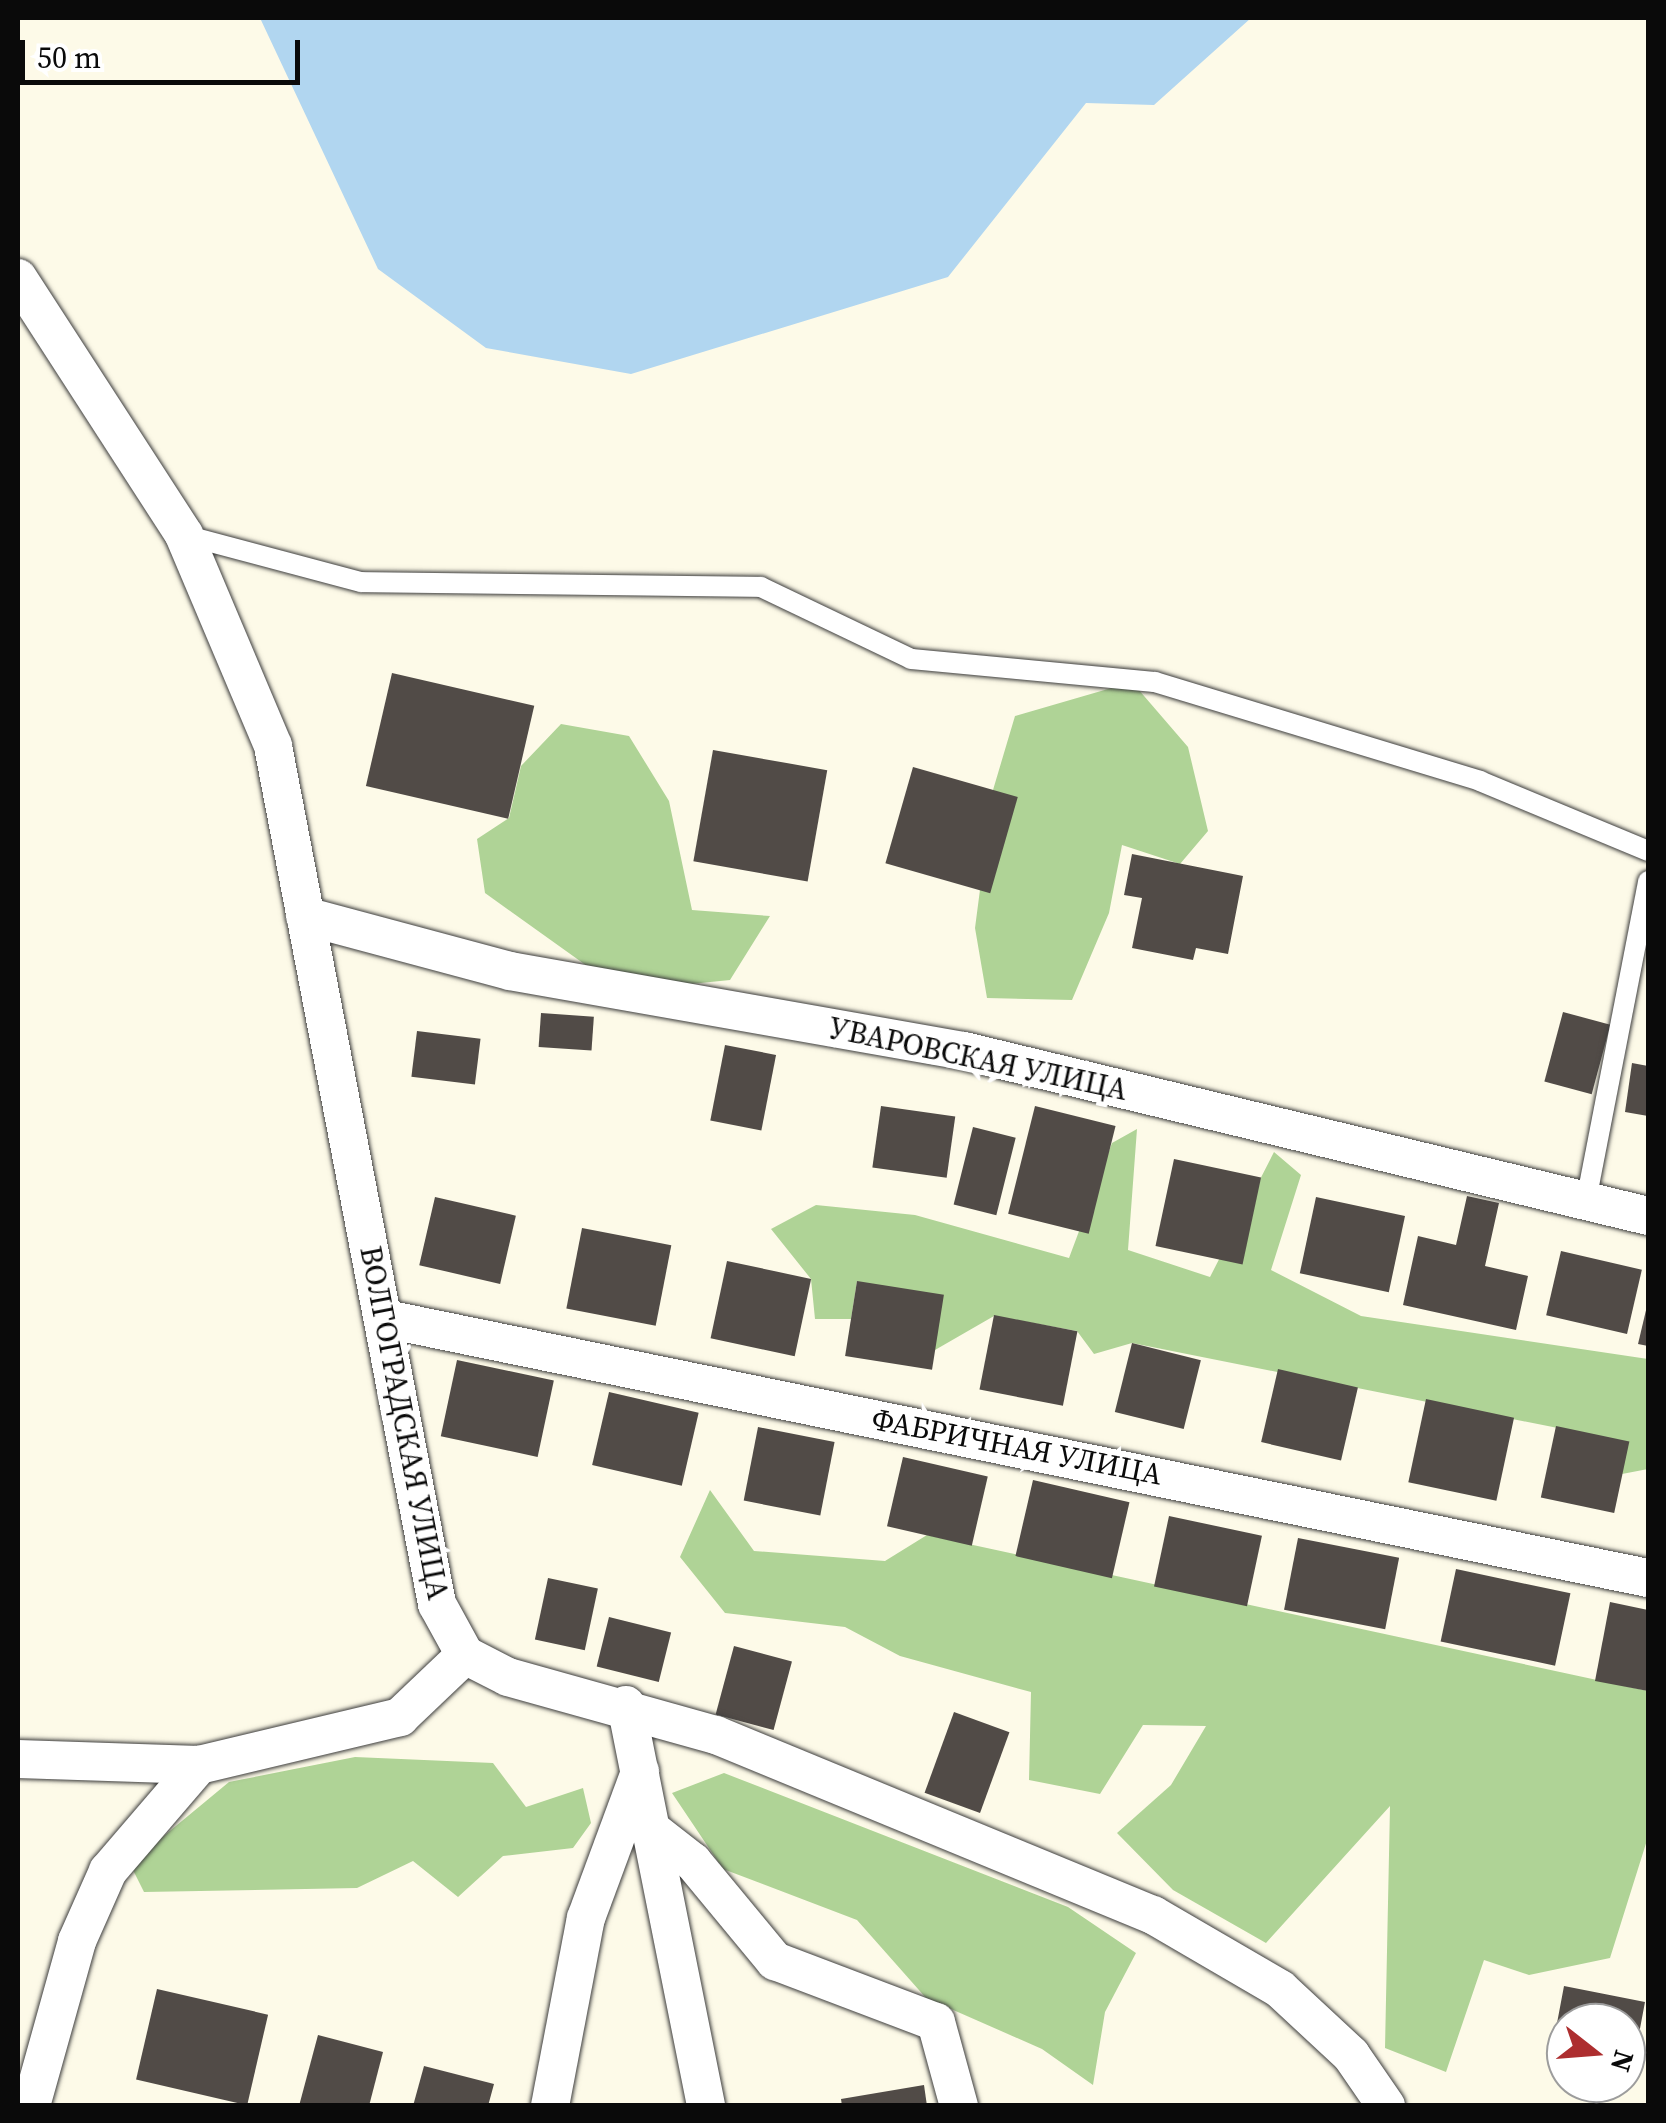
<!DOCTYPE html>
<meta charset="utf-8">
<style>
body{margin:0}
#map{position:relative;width:1666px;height:2123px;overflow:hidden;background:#fdfae8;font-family:"Source Serif 4",serif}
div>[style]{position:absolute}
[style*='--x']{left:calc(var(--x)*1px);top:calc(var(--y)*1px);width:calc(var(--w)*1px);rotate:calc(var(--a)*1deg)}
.forest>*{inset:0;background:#afd396}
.water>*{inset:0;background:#b1d6f0}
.building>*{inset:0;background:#514b47;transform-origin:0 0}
.roads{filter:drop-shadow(0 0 2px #3d3d3d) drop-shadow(0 0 2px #3d3d3d)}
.lane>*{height:20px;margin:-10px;padding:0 10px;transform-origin:10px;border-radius:10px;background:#fff}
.street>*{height:38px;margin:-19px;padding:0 19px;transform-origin:19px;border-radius:19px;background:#fff}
span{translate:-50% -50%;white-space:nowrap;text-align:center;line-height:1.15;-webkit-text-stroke:10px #fff;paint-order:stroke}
.street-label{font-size:30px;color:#0a0a0a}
.frame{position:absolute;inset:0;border:20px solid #0a0a0a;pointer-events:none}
.north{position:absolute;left:1546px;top:2003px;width:100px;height:100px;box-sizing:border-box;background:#fff;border:2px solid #9d9d9d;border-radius:50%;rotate:107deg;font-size:28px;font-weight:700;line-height:40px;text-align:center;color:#0a0a0a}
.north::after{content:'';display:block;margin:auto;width:35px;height:45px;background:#ad2e2f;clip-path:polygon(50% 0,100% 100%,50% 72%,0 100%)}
.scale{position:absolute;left:20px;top:40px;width:280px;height:45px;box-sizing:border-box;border:5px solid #0a0a0a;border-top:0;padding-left:12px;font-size:30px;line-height:35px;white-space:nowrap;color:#0a0a0a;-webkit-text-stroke:8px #fff;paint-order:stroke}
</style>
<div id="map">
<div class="forest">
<div style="clip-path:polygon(1132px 682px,1188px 747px,1208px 831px,1180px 864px,1122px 845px,1109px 913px,1072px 1000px,987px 998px,975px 928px,993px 790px,1015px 716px)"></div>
<div style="clip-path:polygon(561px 724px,629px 736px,669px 801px,692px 910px,770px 916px,730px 980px,622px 991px,485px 893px,477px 839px,509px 818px,521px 766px)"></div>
<div style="clip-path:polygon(1137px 1129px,1128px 1250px,1210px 1277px,1274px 1152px,1301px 1175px,1271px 1270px,1361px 1316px,1648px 1359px,1648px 1469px,1622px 1474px,1628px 1442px,1132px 1343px,1094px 1354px,1077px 1331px,994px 1316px,935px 1350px,857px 1281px,851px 1319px,815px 1319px,811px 1279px,771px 1229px,816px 1205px,915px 1215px,1069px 1258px,1112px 1143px)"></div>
<div style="clip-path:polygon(710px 1490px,754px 1551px,885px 1561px,927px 1535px,1648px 1691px,1648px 1837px,1610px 1958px,1529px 1975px,1484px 1960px,1446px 2072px,1385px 2048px,1390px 1806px,1266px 1943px,1173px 1890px,1117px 1833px,1171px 1785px,1206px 1726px,1143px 1725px,1100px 1794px,1029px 1780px,1031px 1692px,900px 1656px,845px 1627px,725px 1613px,680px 1557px)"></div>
<div style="clip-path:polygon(355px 1757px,493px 1763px,526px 1807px,583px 1788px,591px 1823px,573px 1848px,503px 1856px,458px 1897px,413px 1861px,357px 1888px,144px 1892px,130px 1864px,229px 1782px)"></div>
<div style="clip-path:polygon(724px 1773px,1068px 1907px,1136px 1953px,1105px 2012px,1093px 2085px,1042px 2049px,926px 1998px,857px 1920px,723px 1869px,672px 1793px)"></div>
</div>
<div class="water">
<div style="clip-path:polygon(260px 18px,1251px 18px,1154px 105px,1086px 103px,948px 277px,631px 374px,486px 348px,378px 269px)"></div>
</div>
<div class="building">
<div style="left:392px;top:673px;width:146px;height:116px;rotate:13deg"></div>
<div style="left:713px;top:750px;width:116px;height:113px;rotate:10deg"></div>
<div style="left:913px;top:767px;width:109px;height:100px;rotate:16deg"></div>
<div style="clip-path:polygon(1132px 854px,1243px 876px,1228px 954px,1196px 948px,1193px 960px,1132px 948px,1142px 898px,1124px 895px)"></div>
<div style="left:1563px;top:1012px;width:49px;height:72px;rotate:15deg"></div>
<div style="left:541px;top:1013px;width:53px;height:34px;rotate:4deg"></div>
<div style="left:417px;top:1031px;width:64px;height:46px;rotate:7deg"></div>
<div style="left:725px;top:1045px;width:52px;height:77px;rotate:11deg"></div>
<div style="clip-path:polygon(1632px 1063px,1648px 1066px,1648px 1116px,1625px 1112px)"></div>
<div style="left:881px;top:1106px;width:75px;height:62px;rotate:8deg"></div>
<div style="left:1035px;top:1106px;width:83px;height:111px;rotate:14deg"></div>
<div style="left:973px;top:1127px;width:44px;height:80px;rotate:14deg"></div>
<div style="left:1174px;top:1159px;width:89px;height:89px;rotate:12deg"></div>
<div style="clip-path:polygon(1467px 1196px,1499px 1203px,1485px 1266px,1528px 1276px,1516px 1330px,1403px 1305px,1418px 1236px,1456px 1245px)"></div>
<div style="left:435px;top:1197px;width:83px;height:70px;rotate:13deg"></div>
<div style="left:1316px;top:1197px;width:91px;height:78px;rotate:12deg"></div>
<div style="left:582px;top:1228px;width:91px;height:82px;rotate:11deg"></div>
<div style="left:1561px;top:1251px;width:83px;height:66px;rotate:13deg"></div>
<div style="left:727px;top:1261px;width:86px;height:79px;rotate:12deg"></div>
<div style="left:857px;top:1281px;width:88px;height:76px;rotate:9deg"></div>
<div style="clip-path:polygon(1647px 1306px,1648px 1306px,1648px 1346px,1638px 1344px)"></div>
<div style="left:994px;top:1315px;width:85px;height:76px;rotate:11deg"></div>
<div style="left:1132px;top:1343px;width:71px;height:71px;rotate:14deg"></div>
<div style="left:457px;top:1360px;width:99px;height:78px;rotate:12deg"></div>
<div style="left:1278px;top:1369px;width:82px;height:75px;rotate:13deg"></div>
<div style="left:609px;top:1392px;width:92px;height:75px;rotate:13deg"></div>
<div style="left:1426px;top:1399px;width:90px;height:85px;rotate:12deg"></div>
<div style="left:1556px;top:1426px;width:75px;height:73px;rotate:12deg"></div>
<div style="left:758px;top:1427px;width:78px;height:75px;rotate:11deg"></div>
<div style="left:903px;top:1457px;width:87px;height:71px;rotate:13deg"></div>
<div style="left:1033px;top:1480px;width:99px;height:78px;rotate:13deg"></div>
<div style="left:1169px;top:1516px;width:95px;height:72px;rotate:12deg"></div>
<div style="left:1298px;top:1538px;width:103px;height:73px;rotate:11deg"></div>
<div style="left:1456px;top:1569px;width:117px;height:74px;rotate:12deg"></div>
<div style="left:548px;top:1578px;width:51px;height:63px;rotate:12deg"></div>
<div style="clip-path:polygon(1610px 1602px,1648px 1610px,1648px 1691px,1595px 1681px)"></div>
<div style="left:609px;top:1617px;width:64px;height:51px;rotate:14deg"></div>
<div style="left:734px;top:1646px;width:60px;height:71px;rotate:15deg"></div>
<div style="left:954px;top:1712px;width:59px;height:86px;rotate:20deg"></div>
<div style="clip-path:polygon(1564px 1986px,1645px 2002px,1632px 2071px,1626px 2023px,1566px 2023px,1566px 2058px,1551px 2055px)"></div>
<div style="left:157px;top:1989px;width:114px;height:93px;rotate:13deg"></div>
<div style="clip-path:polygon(318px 2035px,383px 2052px,369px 2106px,299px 2106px)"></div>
<div style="clip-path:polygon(424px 2066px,494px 2084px,488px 2106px,413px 2106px)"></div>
<div style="clip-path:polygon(924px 2085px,927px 2106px,842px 2106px,841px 2099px)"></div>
</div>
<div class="roads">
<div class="lane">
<div style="--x:184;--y:535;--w:183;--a:14.9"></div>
<div style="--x:361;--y:582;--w:400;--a:0.7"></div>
<div style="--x:761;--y:587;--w:166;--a:25.6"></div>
<div style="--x:911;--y:659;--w:245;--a:5.4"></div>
<div style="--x:1155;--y:682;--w:340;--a:16.9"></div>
<div style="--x:1480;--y:781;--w:182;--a:22.6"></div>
<div style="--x:1586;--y:1201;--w:326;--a:-79"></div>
</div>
<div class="street">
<div style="--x:18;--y:278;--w:306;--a:57.1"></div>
<div style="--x:184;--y:535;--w:229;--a:67.1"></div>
<div style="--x:273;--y:746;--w:874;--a:79.18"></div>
<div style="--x:437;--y:1604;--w:58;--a:61.2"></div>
<div style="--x:465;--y:1655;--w:48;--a:27.1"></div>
<div style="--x:508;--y:1677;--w:216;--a:15.6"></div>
<div style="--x:716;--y:1735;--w:473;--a:22.4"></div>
<div style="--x:1153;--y:1915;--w:147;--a:30.2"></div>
<div style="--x:1280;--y:1989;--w:97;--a:42.9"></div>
<div style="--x:1351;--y:2055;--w:62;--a:55.5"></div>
<div style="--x:305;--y:916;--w:212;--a:15"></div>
<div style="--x:510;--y:971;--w:461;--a:10"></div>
<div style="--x:964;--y:1051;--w:704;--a:13.56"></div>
<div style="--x:386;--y:1319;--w:1288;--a:11.6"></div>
<div style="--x:626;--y:1705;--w:409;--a:78.7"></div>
<div style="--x:18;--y:1759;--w:181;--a:1.9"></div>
<div style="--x:199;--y:1765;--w:207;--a:-13.4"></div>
<div style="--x:400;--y:1717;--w:90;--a:-43.6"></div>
<div style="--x:652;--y:1830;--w:52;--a:38"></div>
<div style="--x:693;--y:1862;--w:129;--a:50.4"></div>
<div style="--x:775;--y:1961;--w:172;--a:20.8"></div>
<div style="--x:936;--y:2022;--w:87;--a:74.7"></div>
<div style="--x:31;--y:2106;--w:171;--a:-74.4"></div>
<div style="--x:77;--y:1941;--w:77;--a:-66.1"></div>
<div style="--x:108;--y:1871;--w:140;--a:-49.4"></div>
<div style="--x:550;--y:2106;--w:191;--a:-79.2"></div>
<div style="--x:586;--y:1918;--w:156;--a:-69.7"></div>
</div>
</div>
<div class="street-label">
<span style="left:978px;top:1059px;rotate:12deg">УВАРОВСКАЯ УЛИЦА</span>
<span style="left:404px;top:1423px;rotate:79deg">ВОЛГОГРАДСКАЯ УЛИЦА</span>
<span style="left:1017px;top:1447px;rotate:11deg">ФАБРИЧНАЯ УЛИЦА</span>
</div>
<div class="frame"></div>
<div class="north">N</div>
<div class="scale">50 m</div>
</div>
